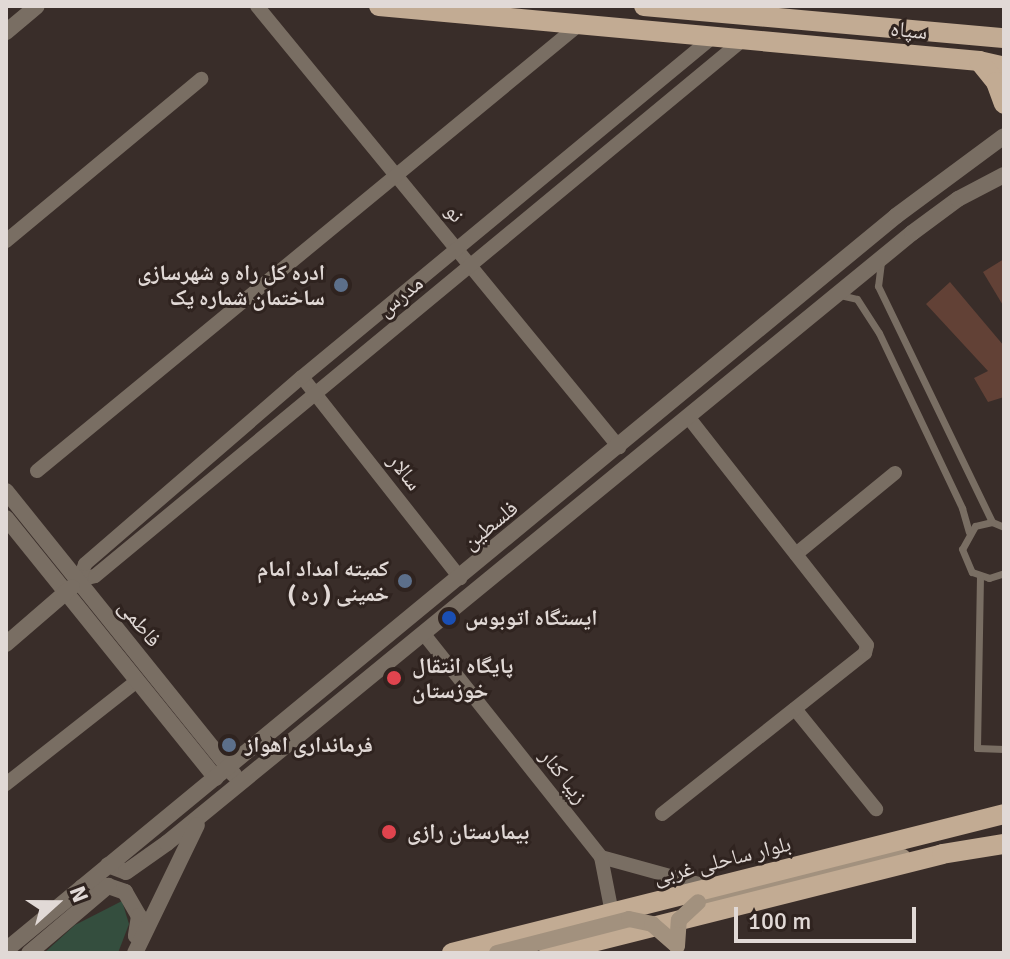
<!DOCTYPE html>
<meta charset="utf-8">
<style>
body{margin:0}
#map{position:relative;width:1010px;height:959px;overflow:hidden;background:#392d29;font-family:Signika,"Noto Naskh Arabic",sans-serif}
div>[style]{position:absolute}
[style*='--x']{left:calc(var(--x)*1px);top:calc(var(--y)*1px);width:calc(var(--w)*1px);rotate:calc(var(--a)*1deg)}
.green>*{inset:0;background:#344e3e}
.building>*{inset:0;background:#624136}
.service>*{height:7px;margin:-3.5px;padding:0 3.5px;transform-origin:3.5px;border-radius:3.5px;background:#796e63}
.minor>*{height:14px;margin:-7px;padding:0 7px;transform-origin:7px;border-radius:7px;background:#796e63}
.tertiary>*{height:16px;margin:-8px;padding:0 8px;transform-origin:8px;border-radius:8px;background:#796e63}
.secondary>*{height:16px;margin:-8px;padding:0 8px;transform-origin:8px;border-radius:8px;background:#a2917e}
.primary>*{height:20px;margin:-10px;padding:0 10px;transform-origin:10px;border-radius:10px;background:#c2ab93}
.secondary-bridge>*{height:16px;margin:-8px;padding:0 8px;transform-origin:8px;border-radius:8px;background:#a2917e}
.dots>*{width:22px;height:22px;translate:-50% -50%;box-sizing:border-box;border:4px solid #2f231f;border-radius:50%}
span{translate:-50% -50%;white-space:nowrap;text-align:center;line-height:1.15;-webkit-text-stroke:6px #2f231f;paint-order:stroke}
.street-label{font-size:22px;color:#e1d9d6}
.poi-label{font-size:22px;color:#e1d9d6;font-weight:700}
.right{translate:-100% -50%;text-align:right}
.left{translate:0 -50%;text-align:left}
.frame{position:absolute;inset:0;border:8px solid #e1d9d6;pointer-events:none}
.north{position:absolute;left:16px;top:863px;width:80px;height:80px;-webkit-text-stroke:6px #2f231f;paint-order:stroke;rotate:69deg;font-size:22px;font-weight:700;line-height:32px;text-align:center;color:#e1d9d6}
.north::after{content:'';display:block;margin:auto;width:28px;height:36px;background:#e1d9d6;clip-path:polygon(50% 0,100% 100%,50% 72%,0 100%)}
.scale{position:absolute;left:734px;top:907px;width:182px;height:36px;box-sizing:border-box;border:4px solid #e1d9d6;border-top:0;padding-left:10px;font-size:24px;line-height:28px;white-space:nowrap;color:#e1d9d6;-webkit-text-stroke:6px #2f231f;paint-order:stroke}
</style>
<div id="map">
<div class="green">
<div style="clip-path:polygon(122px 901px,129px 924px,118px 953px,44px 953px,75px 925px)"></div>
</div>
<div class="building">
<div style="clip-path:polygon(1004px 259px,1004px 307px,983px 272px)"></div>
<div style="clip-path:polygon(950px 282px,1004px 346px,1004px 397px,988px 402px,974px 378px,988px 371px,926px 304px)"></div>
</div>
<div class="service">
<div style="--x:881;--y:262;--w:24;--a:97"></div>
<div style="--x:878;--y:286;--w:262;--a:64.2"></div>
<div style="--x:840;--y:295;--w:17;--a:13"></div>
<div style="--x:857;--y:299;--w:40;--a:57.1"></div>
<div style="--x:879;--y:333;--w:194;--a:64.6"></div>
<div style="--x:962;--y:508;--w:25;--a:74"></div>
<div style="--x:1004;--y:527;--w:13;--a:-157"></div>
<div style="--x:992;--y:522;--w:17;--a:167"></div>
<div style="--x:975;--y:526;--w:26;--a:119"></div>
<div style="--x:962;--y:549;--w:25;--a:67"></div>
<div style="--x:972;--y:572;--w:18;--a:19"></div>
<div style="--x:989;--y:578;--w:16;--a:-18"></div>
<div style="--x:980;--y:576;--w:172;--a:91"></div>
<div style="--x:977;--y:748;--w:27;--a:2"></div>
</div>
<div class="minor">
<div style="--x:257;--y:6;--w:571;--a:50.62"></div>
<div style="--x:6;--y:241;--w:254;--a:-39.7"></div>
<div style="--x:302;--y:377;--w:256;--a:51.8"></div>
<div style="--x:37;--y:471;--w:703;--a:-39.46"></div>
<div style="--x:796;--y:554;--w:128;--a:-39.3"></div>
<div style="--x:79;--y:580;--w:16;--a:-14"></div>
<div style="--x:95;--y:576;--w:842;--a:-39.61"></div>
<div style="--x:79;--y:580;--w:17;--a:-69"></div>
<div style="--x:85;--y:564;--w:286;--a:-40.8"></div>
<div style="--x:302;--y:377;--w:535;--a:-39.61"></div>
<div style="--x:423;--y:633;--w:286;--a:51.5"></div>
<div style="--x:601;--y:857;--w:113;--a:15.4"></div>
<div style="--x:795;--y:709;--w:129;--a:51"></div>
<div style="--x:6;--y:784;--w:167;--a:-38.2"></div>
<div style="--x:662;--y:814;--w:259;--a:-38.4"></div>
<div style="--x:865;--y:653;--w:8;--a:-76"></div>
<div style="--x:867;--y:645;--w:288;--a:-128.1"></div>
<div style="--x:601;--y:857;--w:57;--a:78.9"></div>
</div>
<div class="tertiary">
<div style="--x:6;--y:32;--w:40;--a:-40"></div>
<div style="--x:6;--y:491;--w:364;--a:51.2"></div>
<div style="--x:6;--y:518;--w:334;--a:51.1"></div>
<div style="--x:6;--y:644;--w:87;--a:-40.8"></div>
<div style="--x:108;--y:865;--w:19;--a:21"></div>
<div style="--x:126;--y:872;--w:50;--a:-35.3"></div>
<div style="--x:167;--y:843;--w:963;--a:-39.31"></div>
<div style="--x:912;--y:233;--w:57;--a:-36.5"></div>
<div style="--x:958;--y:199;--w:52;--a:-27.6"></div>
<div style="--x:82;--y:887;--w:26;--a:-2"></div>
<div style="--x:108;--y:886;--w:18;--a:19"></div>
<div style="--x:125;--y:892;--w:28;--a:60"></div>
<div style="--x:139;--y:916;--w:20;--a:99"></div>
<div style="--x:6;--y:950;--w:1154;--a:-39.51"></div>
<div style="--x:896;--y:216;--w:134;--a:-36.5"></div>
<div style="--x:29;--y:953;--w:104;--a:-40.3"></div>
<div style="--x:135;--y:953;--w:142;--a:-64.2"></div>
</div>
<div class="secondary">
<div style="--x:698;--y:902;--w:168;--a:-14.4"></div>
<div style="--x:861;--y:860;--w:42;--a:-4.1"></div>
</div>
<div class="primary">
<div style="--x:379;--y:6;--w:603;--a:5.24"></div>
<div style="--x:979;--y:61;--w:26;--a:13"></div>
<div style="--x:644;--y:6;--w:361;--a:5.1"></div>
<div style="--x:979;--y:61;--w:27;--a:51"></div>
<div style="--x:996;--y:82;--w:23;--a:70"></div>
<div style="--x:452;--y:953;--w:569;--a:-14.13"></div>
<div style="--x:549;--y:953;--w:405;--a:-14.1"></div>
<div style="--x:942;--y:854;--w:63;--a:-9.2"></div>
</div>
<div class="secondary-bridge">
<div style="--x:677;--y:946;--w:26;--a:-86"></div>
<div style="--x:679;--y:920;--w:26;--a:-43"></div>
<div style="--x:497;--y:953;--w:136;--a:-14.4"></div>
<div style="--x:629;--y:919;--w:24;--a:12"></div>
<div style="--x:652;--y:924;--w:33;--a:41"></div>
</div>
<div class="dots">
<div style="left:341px;top:285px;background:#5c6f8a"></div>
<div style="left:405px;top:581px;background:#5c6f8a"></div>
<div style="left:449px;top:618px;background:#1a4fb4"></div>
<div style="left:394px;top:678px;background:#e0444e"></div>
<div style="left:229px;top:745px;background:#5c6f8a"></div>
<div style="left:389px;top:832px;background:#e0444e"></div>
</div>
<div class="street-label">
<span style="left:909px;top:30px;rotate:6deg">سپاه</span>
<span style="left:455px;top:213px;rotate:51deg">نو</span>
<span style="left:400px;top:296px;rotate:-39deg">مدرس</span>
<span style="left:405px;top:472px;rotate:52deg">سالار</span>
<span style="left:490px;top:525px;rotate:-39deg">فلسطین</span>
<span style="left:140px;top:623px;rotate:51deg">فاطمی</span>
<span style="left:564px;top:776px;rotate:52deg">زیبا کنار</span>
<span style="left:722px;top:860px;rotate:-14deg">بلوار ساحلی غربی</span>
</div>
<div class="poi-label">
<span class="right" style="left:325px;top:285px">ادره کل راه و شهرسازی<br>ساختمان شماره یک</span>
<span class="right" style="left:389px;top:581px">کمیته امداد امام<br>خمینی ( ره )</span>
<span class="left" style="left:465px;top:618px">ایستگاه اتوبوس</span>
<span class="left" style="left:412px;top:678px">پایگاه انتقال<br>خوزستان</span>
<span class="left" style="left:245px;top:745px">فرمانداری اهواز</span>
<span class="left" style="left:407px;top:832px">بیمارستان رازی</span>
</div>
<div class="frame"></div>
<div class="north">N</div>
<div class="scale">100 m</div>
</div>
